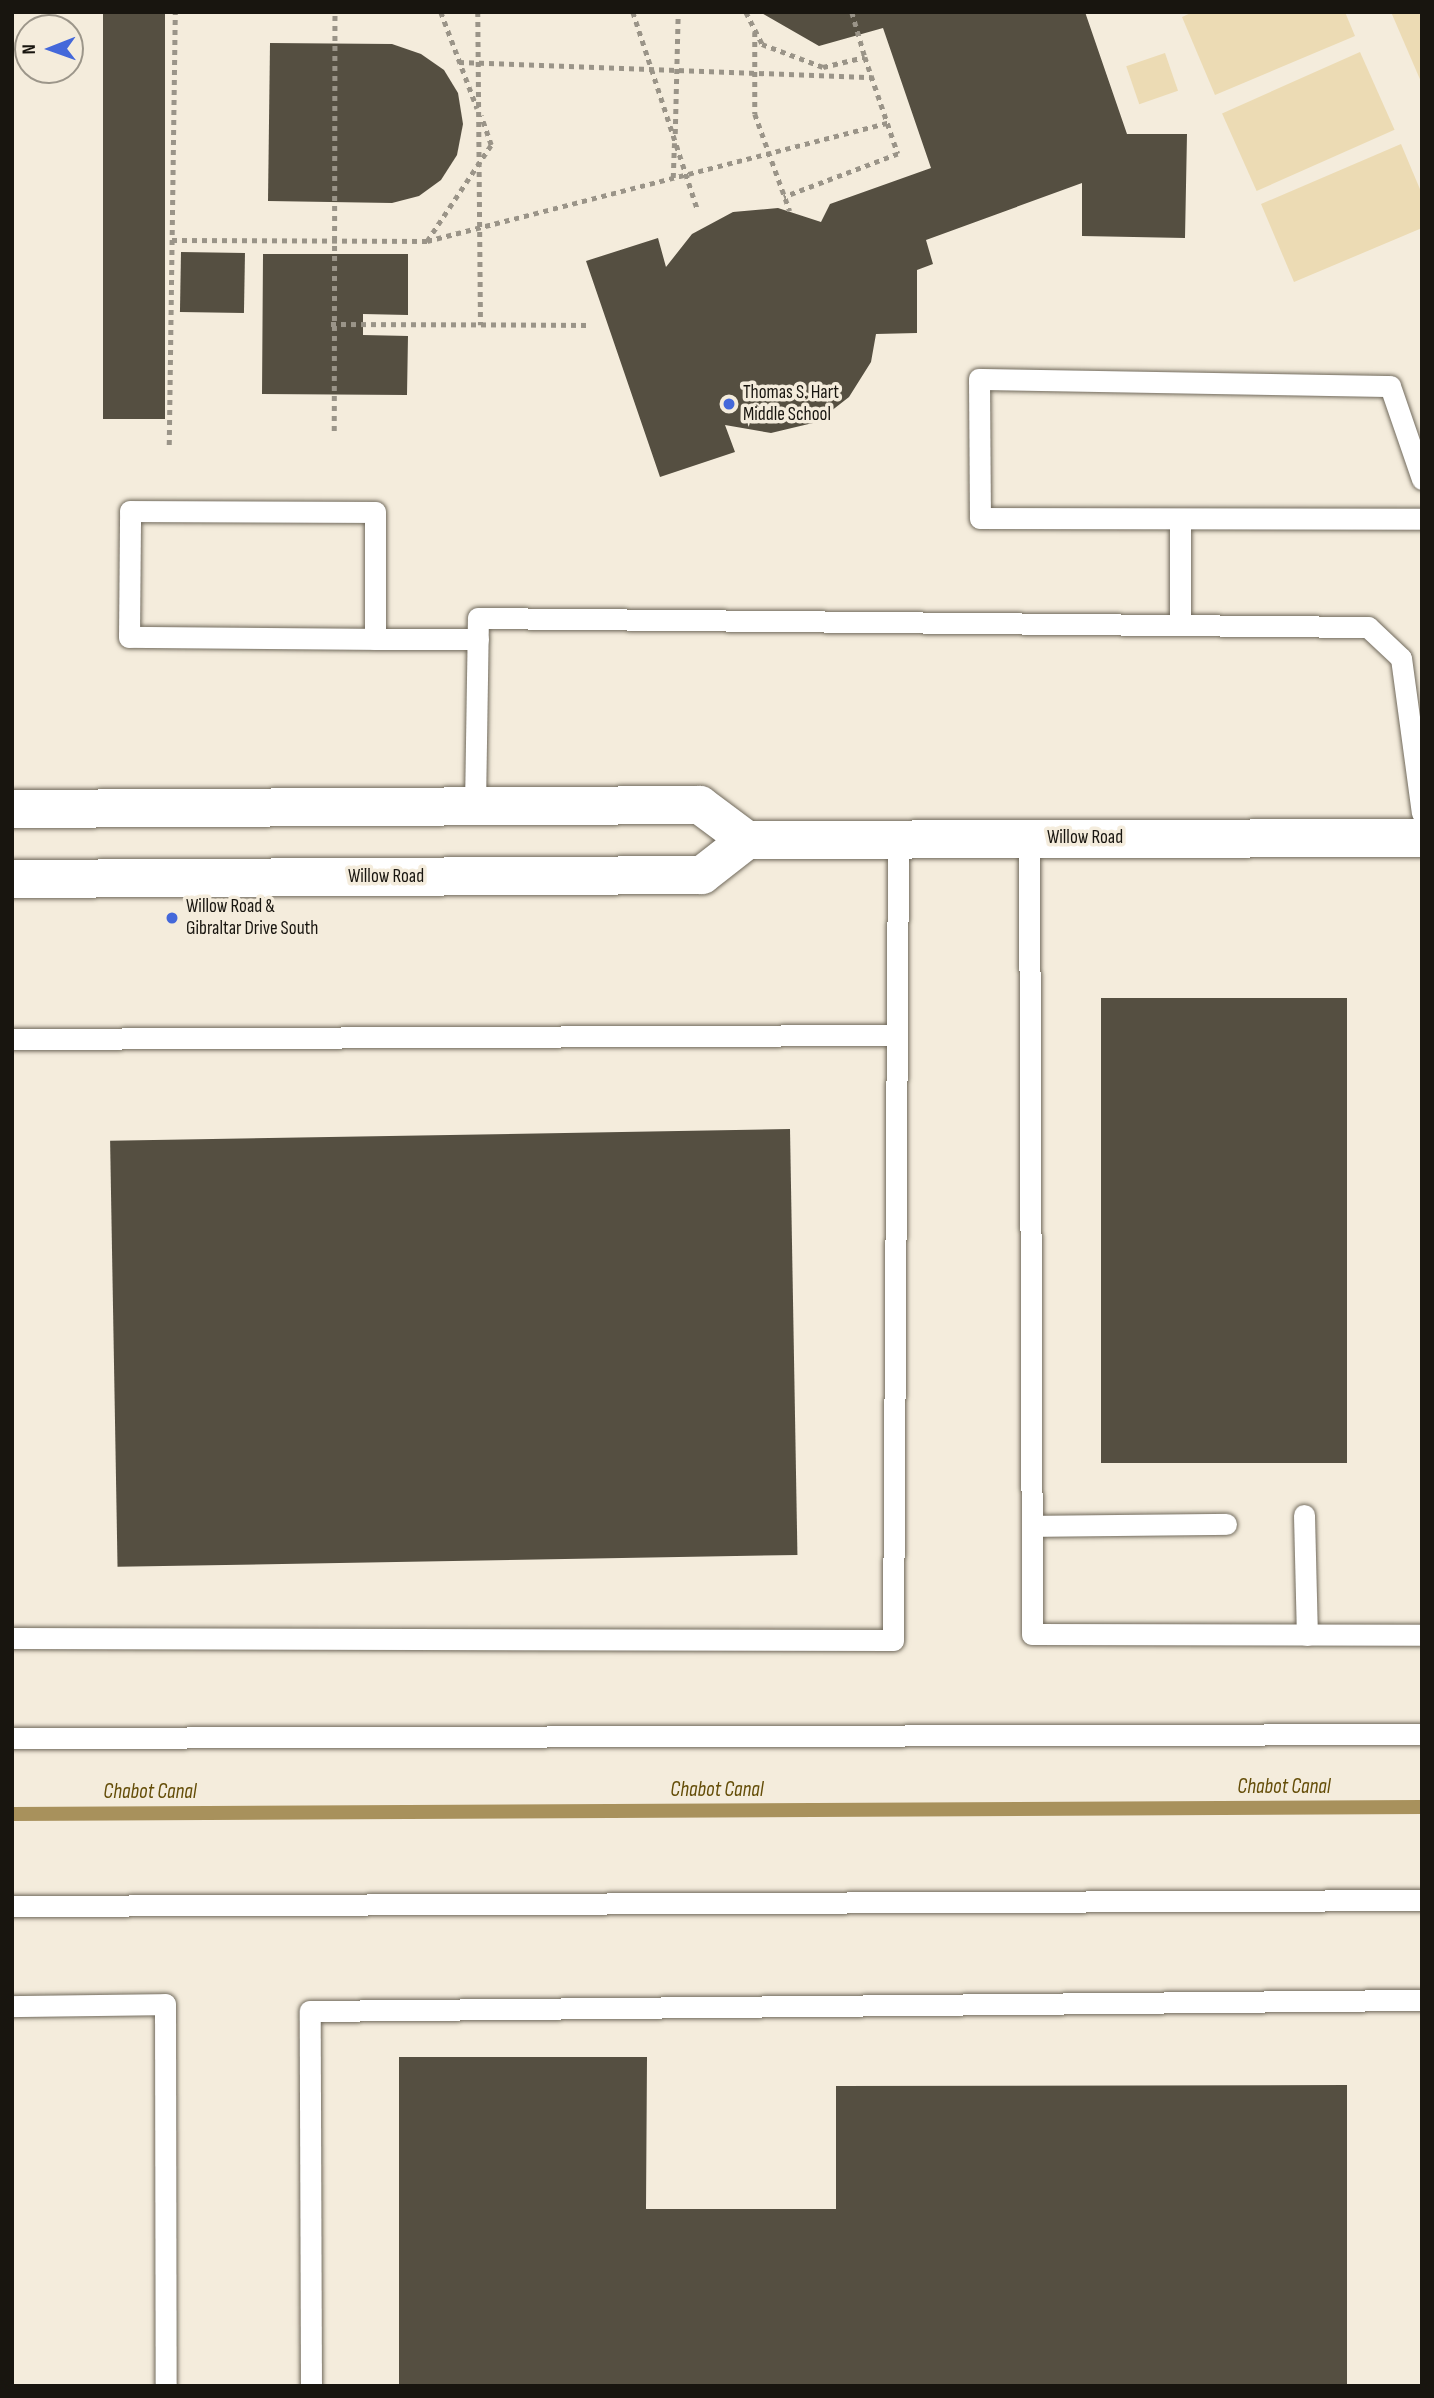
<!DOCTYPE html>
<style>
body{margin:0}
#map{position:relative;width:1434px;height:2398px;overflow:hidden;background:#f4ecdc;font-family:"Sofia Sans Condensed",sans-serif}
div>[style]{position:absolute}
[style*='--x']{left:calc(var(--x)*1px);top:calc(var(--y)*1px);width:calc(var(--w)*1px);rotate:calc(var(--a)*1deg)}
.green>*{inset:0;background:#ecdbb4;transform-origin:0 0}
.stream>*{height:14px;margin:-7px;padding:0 7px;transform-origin:7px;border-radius:7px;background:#a8915c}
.building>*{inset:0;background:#554f41;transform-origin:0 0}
.path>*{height:4.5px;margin-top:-2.25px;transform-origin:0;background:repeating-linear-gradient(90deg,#9a9488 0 5px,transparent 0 10px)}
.roads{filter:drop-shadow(0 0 2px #70695b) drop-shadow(0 0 2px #70695b)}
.lane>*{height:21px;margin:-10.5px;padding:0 10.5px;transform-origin:10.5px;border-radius:10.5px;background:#fff}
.secondary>*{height:38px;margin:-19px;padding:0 19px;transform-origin:19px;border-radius:19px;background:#fff}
.dots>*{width:19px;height:19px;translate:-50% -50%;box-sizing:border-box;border:4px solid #f4ecdc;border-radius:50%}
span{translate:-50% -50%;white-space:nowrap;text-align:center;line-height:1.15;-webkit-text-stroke:7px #f4ecdc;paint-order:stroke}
.poi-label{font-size:19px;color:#18150f}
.left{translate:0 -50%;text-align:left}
.street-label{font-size:19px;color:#18150f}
.water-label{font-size:21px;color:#644d08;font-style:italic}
.frame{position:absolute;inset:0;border:14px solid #18150f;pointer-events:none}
.north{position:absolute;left:14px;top:14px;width:70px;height:70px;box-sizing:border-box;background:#f4ecdc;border:2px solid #9c968a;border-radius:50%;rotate:269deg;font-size:19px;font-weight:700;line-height:28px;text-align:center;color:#18150f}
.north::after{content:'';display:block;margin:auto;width:24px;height:32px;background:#4468da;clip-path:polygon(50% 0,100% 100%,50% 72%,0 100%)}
</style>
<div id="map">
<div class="green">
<div style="clip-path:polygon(1193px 12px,1345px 12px,1355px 36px,1215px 95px,1182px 17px)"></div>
<div style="clip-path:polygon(1391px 12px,1422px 12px,1422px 84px)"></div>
<div style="left:1360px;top:52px;width:85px;height:151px;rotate:66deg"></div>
<div style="left:1165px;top:53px;width:40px;height:41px;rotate:71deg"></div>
<div style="clip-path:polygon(1401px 144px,1422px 194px,1422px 228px,1294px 282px,1261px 204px)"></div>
</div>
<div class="stream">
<div style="--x:12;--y:1814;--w:1410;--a:-0.28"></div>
</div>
<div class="building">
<div style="left:103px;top:12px;width:62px;height:407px"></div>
<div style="clip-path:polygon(760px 12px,1085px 12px,1127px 134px,1187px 134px,1185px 238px,1082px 236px,1082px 183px,926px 240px,933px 264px,917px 270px,917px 333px,876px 334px,871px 362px,849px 397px,817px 422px,771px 433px,725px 425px,735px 452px,660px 477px,586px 261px,658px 238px,666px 267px,692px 234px,733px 212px,778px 208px,821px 222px,830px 204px,931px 168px,883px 28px,819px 46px)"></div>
<div style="clip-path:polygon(270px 43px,392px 44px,421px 54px,444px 70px,458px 93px,463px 124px,457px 155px,441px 180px,419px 196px,392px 203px,268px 201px)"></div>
<div style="left:181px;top:252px;width:64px;height:60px;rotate:1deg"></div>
<div style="clip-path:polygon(263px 254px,408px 254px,408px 315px,363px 314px,363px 335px,408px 336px,407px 395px,262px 394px)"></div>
<div style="left:1347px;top:998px;width:465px;height:246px;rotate:90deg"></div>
<div style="left:790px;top:1129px;width:426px;height:680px;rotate:89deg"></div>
<div style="clip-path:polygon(399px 2057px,647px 2057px,646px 2209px,836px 2209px,836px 2086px,1347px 2085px,1347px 2386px,399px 2386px)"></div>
</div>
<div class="path">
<div style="--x:441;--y:12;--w:103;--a:69.4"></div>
<div style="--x:478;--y:12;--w:313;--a:89.5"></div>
<div style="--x:633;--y:12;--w:206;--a:71.9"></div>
<div style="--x:746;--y:12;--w:36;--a:63"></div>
<div style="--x:762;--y:44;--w:65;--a:20.7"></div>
<div style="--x:823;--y:67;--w:43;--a:-13.4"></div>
<div style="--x:865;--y:57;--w:102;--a:71.2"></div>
<div style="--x:898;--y:154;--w:122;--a:159.3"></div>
<div style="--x:852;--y:12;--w:47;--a:73.9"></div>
<div style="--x:755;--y:32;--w:82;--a:90"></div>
<div style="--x:755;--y:114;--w:103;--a:70.2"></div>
<div style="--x:459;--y:62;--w:414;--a:2.1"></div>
<div style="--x:675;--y:134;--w:122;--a:-88.6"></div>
<div style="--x:673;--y:178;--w:35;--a:-88"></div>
<div style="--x:172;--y:240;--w:255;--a:0.2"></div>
<div style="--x:427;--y:241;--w:476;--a:-14.4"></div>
<div style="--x:427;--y:241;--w:115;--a:-56.3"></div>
<div style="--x:491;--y:145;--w:31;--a:-109"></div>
<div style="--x:331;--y:324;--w:259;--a:0.2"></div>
<div style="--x:334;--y:431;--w:419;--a:-89.9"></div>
<div style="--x:169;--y:445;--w:433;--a:-89.2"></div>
</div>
<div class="roads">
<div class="lane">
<div style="--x:1422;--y:479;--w:98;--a:-109"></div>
<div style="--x:1390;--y:386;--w:411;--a:-179"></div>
<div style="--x:979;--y:379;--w:139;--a:89.6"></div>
<div style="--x:980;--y:518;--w:442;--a:0.1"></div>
<div style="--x:1180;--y:519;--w:106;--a:90"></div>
<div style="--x:375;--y:639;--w:246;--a:-179.5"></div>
<div style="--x:129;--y:637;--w:126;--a:-89.5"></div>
<div style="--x:130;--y:511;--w:245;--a:0.2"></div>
<div style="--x:375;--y:512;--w:127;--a:90"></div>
<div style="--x:375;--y:639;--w:103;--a:0"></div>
<div style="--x:475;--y:806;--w:188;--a:-89.1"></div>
<div style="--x:478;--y:618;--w:890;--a:0.58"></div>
<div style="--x:1368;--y:627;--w:45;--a:43.2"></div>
<div style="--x:1401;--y:658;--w:156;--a:82.3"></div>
<div style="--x:1029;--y:838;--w:796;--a:89.78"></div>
<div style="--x:1032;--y:1634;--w:390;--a:0.1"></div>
<div style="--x:12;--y:1039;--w:885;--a:-0.26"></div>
<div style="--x:1304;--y:1515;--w:120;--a:88.6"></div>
<div style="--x:1032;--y:1526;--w:194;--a:-0.6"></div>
<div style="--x:12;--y:1638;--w:881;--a:0.13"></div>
<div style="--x:893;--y:1640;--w:801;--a:-89.64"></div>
<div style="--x:12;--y:1738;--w:1410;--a:-0.16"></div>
<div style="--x:12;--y:1906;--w:1410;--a:-0.24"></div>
<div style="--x:12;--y:2006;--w:153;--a:-0.7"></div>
<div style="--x:165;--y:2004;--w:382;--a:89.9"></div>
<div style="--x:311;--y:2386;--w:375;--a:-90.2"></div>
<div style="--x:310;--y:2011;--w:1112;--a:-0.57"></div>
</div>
<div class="secondary">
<div style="--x:12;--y:809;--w:688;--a:-0.33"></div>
<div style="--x:700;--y:805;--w:59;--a:36.7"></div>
<div style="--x:747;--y:840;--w:675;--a:-0.17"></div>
<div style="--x:12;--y:879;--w:690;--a:-0.33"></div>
<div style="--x:702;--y:875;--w:57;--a:-37.9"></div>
</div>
</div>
<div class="dots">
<div style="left:729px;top:404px;background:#4468da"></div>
<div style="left:172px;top:918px;background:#4468da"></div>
</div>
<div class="poi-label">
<span class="left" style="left:743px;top:404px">Thomas S. Hart<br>Middle School</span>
<span class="left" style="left:186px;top:918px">Willow Road &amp;<br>Gibraltar Drive South</span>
</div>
<div class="street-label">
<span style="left:1085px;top:838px">Willow Road</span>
<span style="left:386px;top:877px">Willow Road</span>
</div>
<div class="water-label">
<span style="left:1284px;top:1787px">Chabot Canal</span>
<span style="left:717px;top:1790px">Chabot Canal</span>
<span style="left:150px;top:1792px">Chabot Canal</span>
</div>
<div class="frame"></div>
<div class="north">N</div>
</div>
